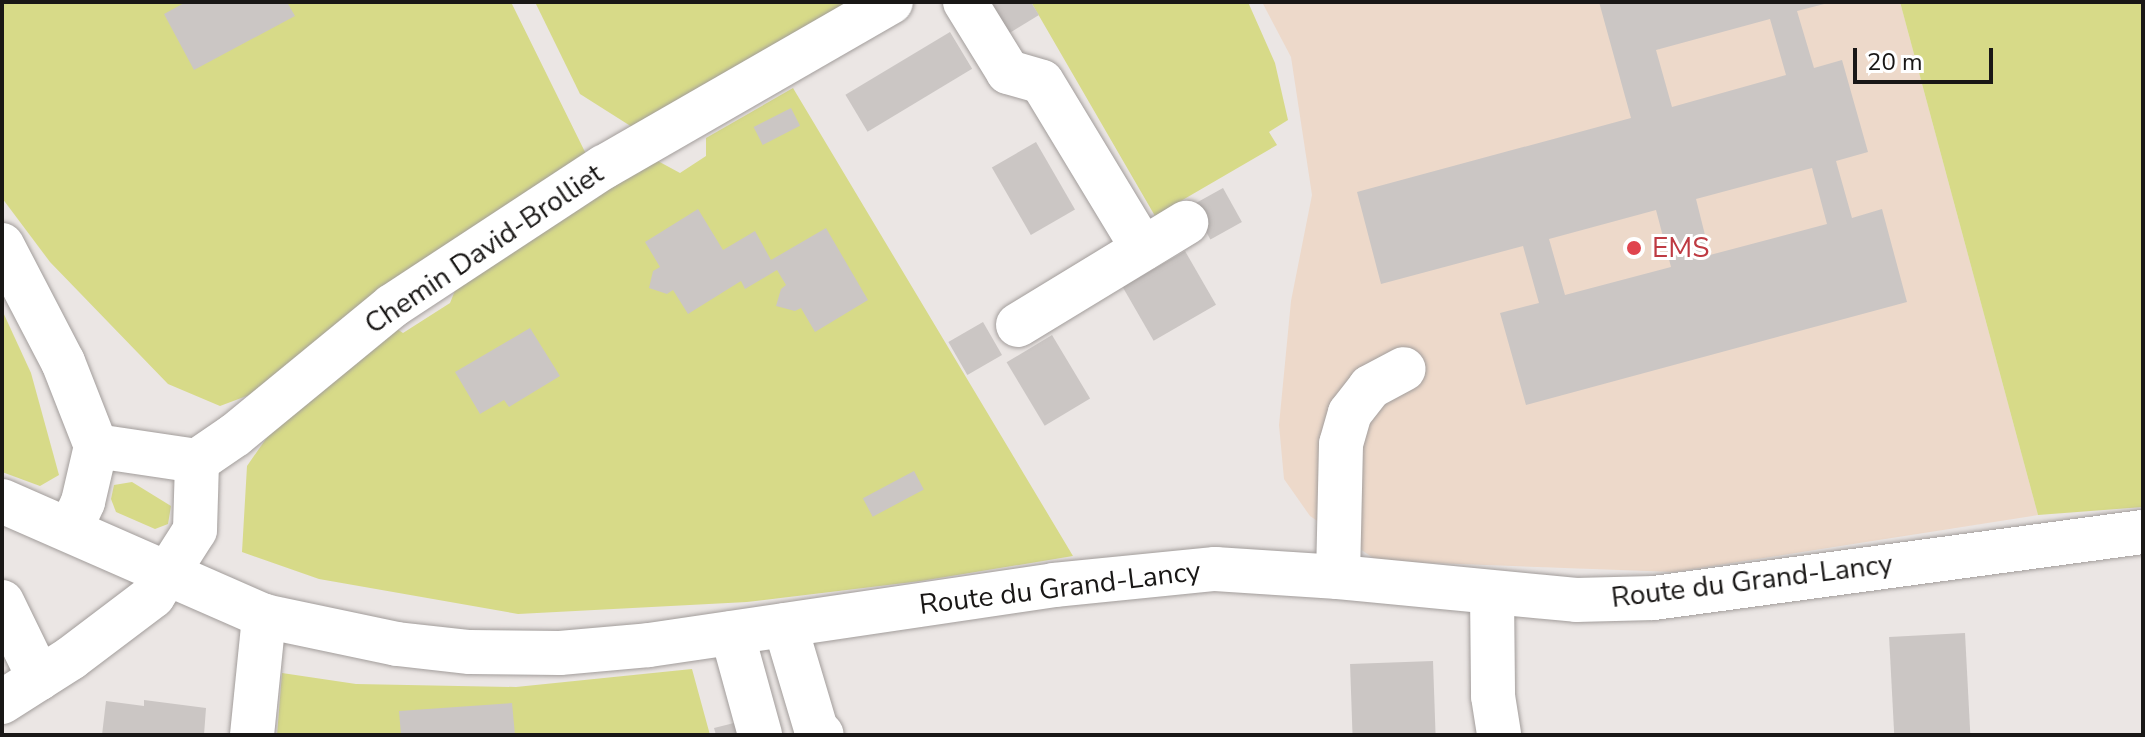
<!DOCTYPE html>
<style>
body{margin:0}
#map{position:relative;width:2145px;height:737px;overflow:hidden;background:#ebe6e4;font-family:"Nunito Sans",sans-serif}
div>[style]{position:absolute}
[style*='--x']{left:calc(var(--x)*1px);top:calc(var(--y)*1px);width:calc(var(--w)*1px);rotate:calc(var(--a)*1deg)}
.medical>*{inset:0;background:#edd9ca}
.green>*{inset:0;background:#d7da88}
.building>*{inset:0;background:#cbc6c4;transform-origin:0 0}
.roads{filter:drop-shadow(0 0 2px #a29d9b) drop-shadow(0 0 2px #a29d9b)}
.minor>*{height:44px;margin:-22px;padding:0 22px;transform-origin:22px;border-radius:22px;background:#fff}
.dots>*{width:22px;height:22px;translate:-50% -50%;box-sizing:border-box;border:4px solid #fff;border-radius:50%}
span{translate:-50% -50%;white-space:nowrap;text-align:center;line-height:1.15;-webkit-text-stroke:6px #fff;paint-order:stroke}
.health-label{font-size:28px;color:#be3a42}
.left{translate:0 -50%;text-align:left}
.street-label{font-size:28px;color:#191716}
.frame{position:absolute;inset:0;border:4px solid #191716;pointer-events:none}
.scale{position:absolute;left:1853px;top:48px;width:140px;height:36px;box-sizing:border-box;border:4px solid #191716;border-top:0;padding-left:10px;font-size:24px;line-height:28px;white-space:nowrap;color:#191716;-webkit-text-stroke:6px #fff;paint-order:stroke}
</style>
<div id="map">
<div class="medical">
<div style="clip-path:polygon(1262px 2px,1900px 2px,2038px 515px,1674px 572px,1378px 561px,1310px 516px,1284px 479px,1279px 425px,1291px 301px,1312px 195px,1291px 57px)"></div>
</div>
<div class="green">
<div style="clip-path:polygon(2px 2px,511px 2px,586px 154px,436px 251px,273px 386px,220px 406px,168px 384px,50px 262px,2px 198px)"></div>
<div style="clip-path:polygon(535px 2px,868px 2px,640px 132px,580px 94px)"></div>
<div style="clip-path:polygon(1031px 2px,1248px 2px,1275px 63px,1288px 120px,1269px 132px,1277px 145px,1155px 216px)"></div>
<div style="clip-path:polygon(1900px 2px,2143px 2px,2143px 507px,2038px 515px)"></div>
<div style="clip-path:polygon(793px 88px,1073px 556px,921px 581px,747px 602px,518px 614px,319px 579px,242px 552px,247px 466px,277px 423px,394px 327px,403px 333px,450px 303px,462px 273px,656px 160px,680px 173px,706px 156px,706px 138px)"></div>
<div style="clip-path:polygon(2px 310px,31px 373px,59px 475px,40px 486px,2px 472px)"></div>
<div style="clip-path:polygon(132px 482px,171px 506px,168px 524px,155px 529px,116px 512px,111px 499px,114px 485px)"></div>
<div style="clip-path:polygon(692px 669px,710px 735px,277px 735px,282px 673px,356px 684px,516px 687px)"></div>
</div>
<div class="building">
<div style="clip-path:polygon(186px 2px,287px 2px,295px 16px,194px 70px,164px 14px)"></div>
<div style="clip-path:polygon(983px 2px,1031px 2px,1039px 15px,1003px 37px)"></div>
<div style="clip-path:polygon(evenodd,1599px 2px,1832px 2px,1797px 11px,1814px 68px,1842px 60px,1868px 152px,1836px 161px,1852px 218px,1882px 209px,1907px 302px,1526px 405px,1500px 313px,1539px 303px,1523px 246px,1381px 284px,1357px 192px,1631px 118px,1599px 2px,1770px 19px,1786px 75px,1672px 107px,1656px 50px,1770px 19px,1599px 2px,1812px 168px,1827px 224px,1710px 255px,1696px 199px,1812px 168px,1599px 2px,1656px 210px,1671px 267px,1565px 295px,1549px 239px,1656px 210px)"></div>
<div style="left:950px;top:32px;width:43px;height:122px;rotate:59deg"></div>
<div style="left:791px;top:108px;width:20px;height:42px;rotate:63deg"></div>
<div style="left:1036px;top:142px;width:78px;height:51px;rotate:60deg"></div>
<div style="left:1223px;top:188px;width:39px;height:36px;rotate:61deg"></div>
<div style="clip-path:polygon(698px 209px,723px 250px,755px 231px,771px 260px,826px 228px,868px 300px,815px 332px,801px 308px,795px 311px,776px 306px,781px 289px,786px 285px,777px 270px,745px 289px,741px 281px,688px 314px,673px 290px,667px 294px,649px 288px,653px 271px,660px 267px,645px 242px)"></div>
<div style="left:1185px;top:251px;width:62px;height:72px;rotate:60deg"></div>
<div style="left:983px;top:322px;width:38px;height:40px;rotate:60deg"></div>
<div style="clip-path:polygon(530px 328px,560px 376px,509px 407px,504px 400px,480px 414px,455px 372px)"></div>
<div style="left:1052px;top:335px;width:74px;height:53px;rotate:59deg"></div>
<div style="left:914px;top:471px;width:21px;height:58px;rotate:62deg"></div>
<div style="left:1965px;top:633px;width:102px;height:76px;rotate:87deg"></div>
<div style="left:1433px;top:661px;width:74px;height:83px;rotate:88deg"></div>
<div style="clip-path:polygon(144px 700px,206px 708px,204px 735px,102px 735px,106px 701px,144px 706px)"></div>
<div style="clip-path:polygon(512px 703px,515px 735px,401px 735px,399px 711px)"></div>
<div style="clip-path:polygon(738px 722px,742px 735px,716px 735px,714px 728px)"></div>
</div>
<div class="roads">
<div class="minor">
<div style="--x:965;--y:2;--w:82;--a:58.4"></div>
<div style="--x:1008;--y:72;--w:35;--a:16"></div>
<div style="--x:1042;--y:82;--w:195;--a:58.8"></div>
<div style="--x:2;--y:245;--w:132;--a:62.5"></div>
<div style="--x:63;--y:362;--w:90;--a:68.6"></div>
<div style="--x:96;--y:446;--w:57;--a:103.1"></div>
<div style="--x:83;--y:502;--w:29;--a:115"></div>
<div style="--x:1018;--y:325;--w:197;--a:-31.3"></div>
<div style="--x:96;--y:446;--w:102;--a:8.4"></div>
<div style="--x:197;--y:461;--w:46;--a:-34.4"></div>
<div style="--x:235;--y:435;--w:203;--a:-39.4"></div>
<div style="--x:392;--y:306;--w:254;--a:-33.3"></div>
<div style="--x:604;--y:167;--w:331;--a:-29.9"></div>
<div style="--x:2;--y:501;--w:286;--a:23.7"></div>
<div style="--x:264;--y:616;--w:136;--a:11.9"></div>
<div style="--x:397;--y:644;--w:73;--a:6.3"></div>
<div style="--x:470;--y:652;--w:90;--a:0.6"></div>
<div style="--x:560;--y:653;--w:89;--a:-5.1"></div>
<div style="--x:649;--y:645;--w:409;--a:-8.4"></div>
<div style="--x:1054;--y:585;--w:162;--a:-5.7"></div>
<div style="--x:1215;--y:569;--w:123;--a:3.7"></div>
<div style="--x:1338;--y:577;--w:239;--a:5.5"></div>
<div style="--x:1576;--y:600;--w:78;--a:-1.5"></div>
<div style="--x:1654;--y:598;--w:493;--a:-7.7"></div>
<div style="--x:1338;--y:577;--w:133;--a:-88.7"></div>
<div style="--x:1341;--y:444;--w:32;--a:-74"></div>
<div style="--x:1350;--y:413;--w:33;--a:-52"></div>
<div style="--x:1370;--y:387;--w:38;--a:-28"></div>
<div style="--x:1492;--y:594;--w:102;--a:89.4"></div>
<div style="--x:1493;--y:696;--w:39;--a:81"></div>
<div style="--x:2;--y:602;--w:85;--a:64"></div>
<div style="--x:785;--y:625;--w:109;--a:73.4"></div>
<div style="--x:816;--y:729;--w:8;--a:45"></div>
<div style="--x:732;--y:633;--w:106;--a:74.6"></div>
<div style="--x:2;--y:702;--w:82;--a:-32.5"></div>
<div style="--x:71;--y:658;--w:103;--a:-37.1"></div>
<div style="--x:153;--y:596;--w:78;--a:-57.5"></div>
<div style="--x:195;--y:530;--w:69;--a:-88.3"></div>
<div style="--x:252;--y:735;--w:120;--a:-84.2"></div>
</div>
</div>
<div class="dots">
<div style="left:1634px;top:248px;background:#e0444e"></div>
</div>
<div class="health-label">
<span class="left" style="left:1652px;top:248px">EMS</span>
</div>
<div class="street-label">
<span style="left:484px;top:249px;rotate:-34deg">Chemin David-Brolliet</span>
<span style="left:1752px;top:581px;rotate:-7deg">Route du Grand-Lancy</span>
<span style="left:1060px;top:588px;rotate:-7deg">Route du Grand-Lancy</span>
</div>
<div class="frame"></div>
<div class="scale">20 m</div>
</div>
